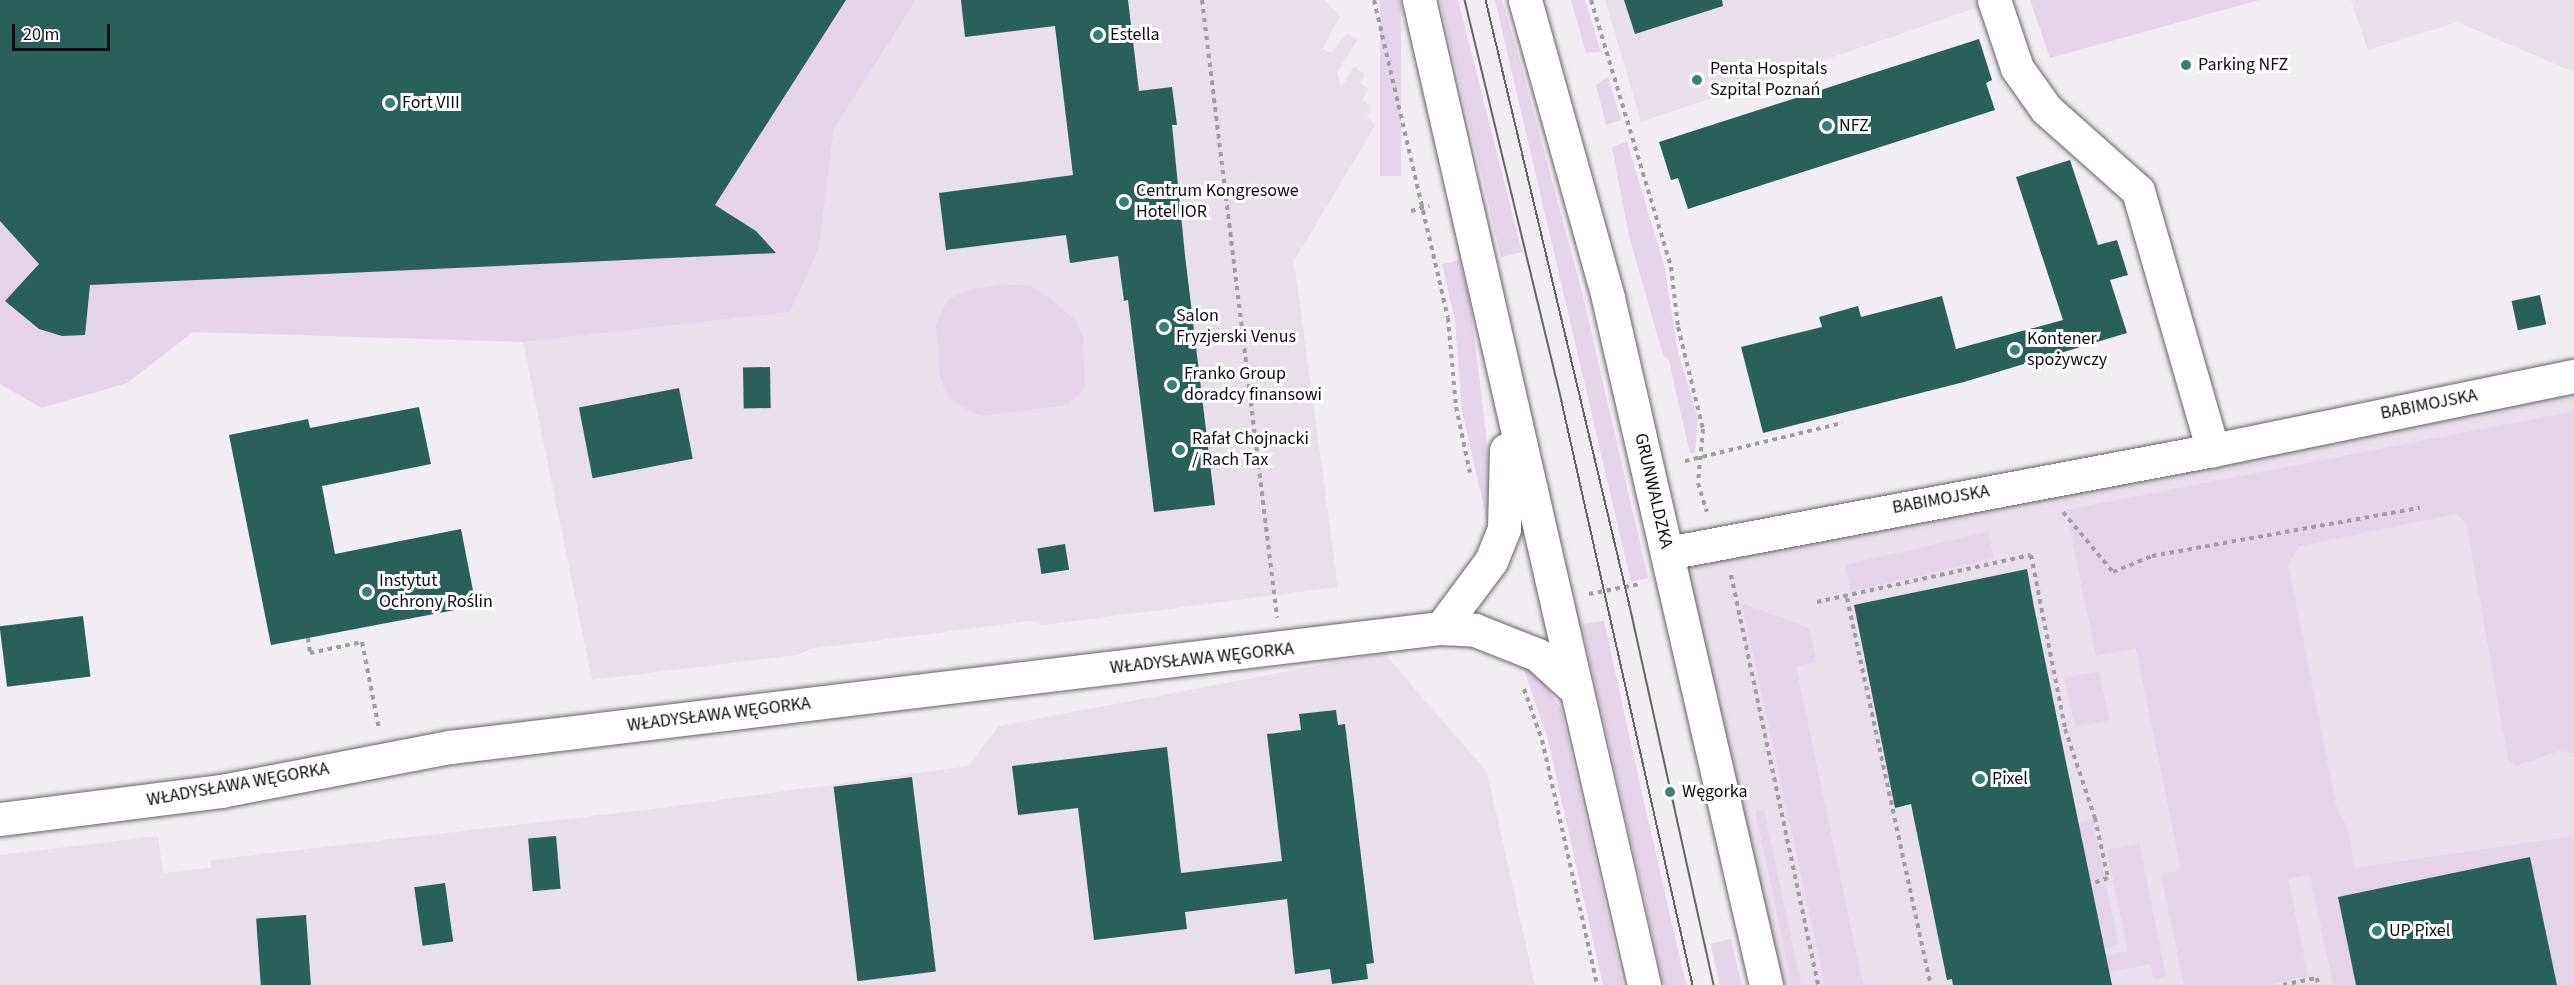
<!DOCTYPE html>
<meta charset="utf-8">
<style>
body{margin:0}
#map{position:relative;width:2574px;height:985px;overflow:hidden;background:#f1edf2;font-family:"Source Sans 3",sans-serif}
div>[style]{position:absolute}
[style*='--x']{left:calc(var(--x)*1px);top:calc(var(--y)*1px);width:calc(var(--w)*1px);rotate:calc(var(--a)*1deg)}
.built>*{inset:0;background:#e9dfeb}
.green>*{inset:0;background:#e5d3ea;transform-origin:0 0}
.building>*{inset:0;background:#29615a;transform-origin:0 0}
.path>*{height:4px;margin-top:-2px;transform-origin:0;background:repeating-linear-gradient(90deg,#a09da1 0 4.5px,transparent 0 9px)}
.roads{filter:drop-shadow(0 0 2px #676367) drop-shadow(0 0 2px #676367)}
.minor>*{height:33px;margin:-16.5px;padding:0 16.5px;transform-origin:16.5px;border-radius:16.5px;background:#fff}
.tram>*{height:1.5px;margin:-0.75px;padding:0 0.75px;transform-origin:0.75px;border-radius:0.75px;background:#666467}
.dots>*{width:16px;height:16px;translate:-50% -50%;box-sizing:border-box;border:3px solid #fff;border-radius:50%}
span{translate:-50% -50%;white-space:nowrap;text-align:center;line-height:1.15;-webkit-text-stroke:6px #fff;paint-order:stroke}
.poi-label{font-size:18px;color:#0f0d0f}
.left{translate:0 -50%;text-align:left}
.street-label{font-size:18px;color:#0f0d0f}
.scale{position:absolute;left:12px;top:24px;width:98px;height:27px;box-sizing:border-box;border:3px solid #0f0d0f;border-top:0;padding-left:8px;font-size:18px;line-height:21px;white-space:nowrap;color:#0f0d0f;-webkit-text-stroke:4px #fff;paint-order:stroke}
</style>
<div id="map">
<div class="built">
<div style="clip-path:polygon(916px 0,1324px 0,1340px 16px,1322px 49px,1331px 53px,1347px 33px,1358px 40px,1337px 72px,1341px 87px,1354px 67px,1365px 74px,1360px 83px,1369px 89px,1362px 100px,1372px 107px,1366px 117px,1376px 124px,1294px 261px,1338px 587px,1044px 625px,1030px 621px,810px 649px,797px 655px,592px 680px,523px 342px,790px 312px,819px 249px,834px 129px)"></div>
<div style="clip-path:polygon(1605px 0,1980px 0,1982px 6px,1641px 122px)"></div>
<div style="clip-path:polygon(2351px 0,2574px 0,2574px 72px,2457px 22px,2368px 50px)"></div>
<div style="clip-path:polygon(2574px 376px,2574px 985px,1766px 985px,1668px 553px)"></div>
<div style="clip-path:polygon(1384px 653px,1487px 772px,1535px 985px,0 985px,0 855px,158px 836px,163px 873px,211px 868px,211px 860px,661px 808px,968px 766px,999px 726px)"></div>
</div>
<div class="green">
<div style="clip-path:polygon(0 0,916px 0,834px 129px,819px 249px,790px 312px,523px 342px,193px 332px,127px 383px,42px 408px,0 384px)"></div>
<div style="left:1380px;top:0;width:21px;height:176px"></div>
<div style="clip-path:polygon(1440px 0,1458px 0,1522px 252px,1501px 257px)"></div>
<div style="clip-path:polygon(1495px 0,1502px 0,1515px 43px,1582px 292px,1648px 578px,1631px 582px)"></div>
<div style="clip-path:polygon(1571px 0,1585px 0,1601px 52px,1586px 53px)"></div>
<div style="clip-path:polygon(2030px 0,2259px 0,2050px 58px)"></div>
<div style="clip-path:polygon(1608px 77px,1621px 120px,1606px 125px,1596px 85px)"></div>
<div style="clip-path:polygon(1627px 142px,1664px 265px,1678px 353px,1694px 404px,1698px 418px,1695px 452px,1690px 453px,1669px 361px,1663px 355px,1629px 236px,1612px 147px)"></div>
<div style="clip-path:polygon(1459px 260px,1470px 301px,1492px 485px,1489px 530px,1462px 410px,1455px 320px,1442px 264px)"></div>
<div style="clip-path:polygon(1000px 284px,1030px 286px,1050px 298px,1074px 319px,1083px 336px,1085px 388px,1067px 405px,981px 416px,956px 404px,946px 394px,940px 376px,936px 325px,943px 308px,949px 299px,969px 290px)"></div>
<div style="clip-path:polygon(2574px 411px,2574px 753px,2559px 751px,2516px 766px,2508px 760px,2466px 522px,2457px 514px,2300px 546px,2288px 564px,2336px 805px,2349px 831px,2354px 868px,2574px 836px,2574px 985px,2557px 985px,2529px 857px,2338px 897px,2356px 985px,2333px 985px,2310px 875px,2288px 879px,2308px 976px,2267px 985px,2184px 985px,2161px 874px,2181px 870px,2136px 648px,2096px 656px,2066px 510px)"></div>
<div style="left:1988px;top:532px;width:27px;height:147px;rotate:77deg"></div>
<div style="clip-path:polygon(1742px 603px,1809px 628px,1816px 662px,1796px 667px,1863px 985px,1825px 985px)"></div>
<div style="clip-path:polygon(1604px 621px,1641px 789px,1686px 985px,1664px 985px,1582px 624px)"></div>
<div style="clip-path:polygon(1522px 664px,1544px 684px,1561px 709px,1623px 985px,1603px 985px,1548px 740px)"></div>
<div style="left:2099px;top:671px;width:50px;height:35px;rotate:78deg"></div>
<div style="left:1764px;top:810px;width:179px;height:9px;rotate:78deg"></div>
<div style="left:2092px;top:819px;width:129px;height:14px;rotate:78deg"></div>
<div style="clip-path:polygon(2139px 843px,2166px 977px,2154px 980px,2150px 964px,2103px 974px,2090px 959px,2128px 951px,2107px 850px)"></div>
<div style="left:1731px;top:939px;width:47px;height:21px;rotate:77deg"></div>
</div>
<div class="building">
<div style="clip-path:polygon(0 0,846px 0,715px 205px,756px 231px,776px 253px,90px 285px,85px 335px,62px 336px,39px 329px,5px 301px,39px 264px,0 221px)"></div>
<div style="clip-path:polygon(961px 0,1128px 0,1139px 91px,1172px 87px,1177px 125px,1172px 125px,1185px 255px,1215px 505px,1154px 512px,1128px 300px,1124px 301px,1118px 256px,1070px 263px,1066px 235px,946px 250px,939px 193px,1073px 175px,1055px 26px,965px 37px)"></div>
<div style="clip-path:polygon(1624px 0,1722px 0,1723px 6px,1635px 34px)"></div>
<div style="clip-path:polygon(1979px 39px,1992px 80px,1986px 83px,1995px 110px,1688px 209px,1678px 178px,1671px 180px,1659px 142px)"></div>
<div style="clip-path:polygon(2070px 160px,2098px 245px,2117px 240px,2128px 275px,2110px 280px,2127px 333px,1964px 382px,1763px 433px,1741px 347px,1822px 327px,1819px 317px,1858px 306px,1861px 317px,1942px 296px,1956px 349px,2063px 320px,2016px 177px)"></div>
<div style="left:2540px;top:295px;width:30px;height:29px;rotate:78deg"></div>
<div style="left:770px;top:367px;width:41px;height:27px;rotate:89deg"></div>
<div style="left:679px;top:388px;width:72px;height:102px;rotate:79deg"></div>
<div style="clip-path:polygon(419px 407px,431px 464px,322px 486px,335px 554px,461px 529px,476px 606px,271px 645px,229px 435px,308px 419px,310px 428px)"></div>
<div style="left:1065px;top:544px;width:26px;height:28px;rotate:81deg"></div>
<div style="clip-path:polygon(2027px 569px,2034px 607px,2112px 985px,1953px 985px,1952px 979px,1947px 980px,1911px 804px,1895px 808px,1854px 605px)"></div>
<div style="left:83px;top:616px;width:61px;height:84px;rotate:83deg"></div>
<div style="clip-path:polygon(1336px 710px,1338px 725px,1345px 724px,1374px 963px,1366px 964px,1368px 979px,1332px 984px,1330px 969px,1295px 974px,1287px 899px,1185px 912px,1187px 929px,1094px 940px,1078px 808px,1018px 815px,1012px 766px,1167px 747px,1181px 873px,1282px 861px,1267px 734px,1301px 730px,1299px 714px)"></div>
<div style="left:912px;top:777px;width:196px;height:79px;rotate:83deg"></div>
<div style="left:556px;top:836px;width:53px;height:28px;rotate:85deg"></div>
<div style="clip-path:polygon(2530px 857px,2557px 985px,2356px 985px,2338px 897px)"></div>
<div style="left:445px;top:883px;width:59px;height:31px;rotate:82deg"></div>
<div style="left:306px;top:915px;width:70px;height:50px;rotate:86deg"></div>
</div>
<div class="path">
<div style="--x:1202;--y:0;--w:622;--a:83.07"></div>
<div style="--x:1374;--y:0;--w:326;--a:76.9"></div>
<div style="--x:1448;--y:318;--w:89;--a:84.9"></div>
<div style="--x:1456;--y:407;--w:67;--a:78"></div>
<div style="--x:1591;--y:0;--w:279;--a:73.3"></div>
<div style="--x:1671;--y:267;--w:60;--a:83.3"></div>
<div style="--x:1678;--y:327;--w:105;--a:76.2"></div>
<div style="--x:1703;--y:429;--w:54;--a:95.3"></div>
<div style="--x:1698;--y:483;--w:30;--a:73"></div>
<div style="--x:1180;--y:197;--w:65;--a:-6.1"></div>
<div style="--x:1411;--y:211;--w:19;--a:-16"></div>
<div style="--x:1685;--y:461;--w:162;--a:-13.6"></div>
<div style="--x:2063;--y:512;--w:78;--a:50.2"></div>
<div style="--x:2113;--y:572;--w:42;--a:-22.3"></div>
<div style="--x:2152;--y:556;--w:272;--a:-10.2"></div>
<div style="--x:1731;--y:575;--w:419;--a:78"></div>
<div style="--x:1589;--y:594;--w:52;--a:-11.1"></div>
<div style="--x:1847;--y:598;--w:396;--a:77.8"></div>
<div style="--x:1817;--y:602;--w:219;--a:-12.4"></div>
<div style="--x:2031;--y:555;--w:177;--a:78.9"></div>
<div style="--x:2065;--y:729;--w:94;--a:71.4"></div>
<div style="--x:2095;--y:818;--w:61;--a:77.8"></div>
<div style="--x:2108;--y:878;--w:18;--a:161"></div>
<div style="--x:308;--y:638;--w:15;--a:82"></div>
<div style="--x:310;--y:653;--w:53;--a:-11.9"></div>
<div style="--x:362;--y:642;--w:89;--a:78.9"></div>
<div style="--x:1524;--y:689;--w:54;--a:70.6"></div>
<div style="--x:1542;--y:740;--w:251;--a:77.3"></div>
<div style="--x:2283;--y:985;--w:35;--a:-12"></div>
<div style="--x:2317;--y:978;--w:7;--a:82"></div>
</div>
<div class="roads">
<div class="minor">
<div style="--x:1419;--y:0;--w:1010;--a:77.13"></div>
<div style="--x:1525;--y:0;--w:309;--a:74.4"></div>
<div style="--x:1608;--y:298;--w:705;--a:77.05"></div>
<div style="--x:1994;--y:0;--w:72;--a:71.3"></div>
<div style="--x:2017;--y:68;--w:50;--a:54.7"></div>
<div style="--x:2046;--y:109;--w:123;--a:41.7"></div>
<div style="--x:2138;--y:191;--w:270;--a:73.9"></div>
<div style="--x:1668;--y:553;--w:555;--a:-10.7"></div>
<div style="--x:2213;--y:450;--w:369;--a:-11.6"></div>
<div style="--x:1441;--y:628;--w:84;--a:-53.3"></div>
<div style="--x:1491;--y:561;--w:35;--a:-68"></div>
<div style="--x:1504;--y:528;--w:78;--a:-88.5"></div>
<div style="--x:0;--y:819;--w:223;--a:-7.2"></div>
<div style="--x:221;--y:791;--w:233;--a:-10.9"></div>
<div style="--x:450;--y:747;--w:998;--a:-6.85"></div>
<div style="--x:1441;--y:628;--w:34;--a:3"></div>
<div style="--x:1475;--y:630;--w:68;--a:21.6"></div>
<div style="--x:1538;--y:655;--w:49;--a:42.5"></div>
</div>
</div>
<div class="tram">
<div style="--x:1465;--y:0;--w:414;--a:76.4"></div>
<div style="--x:1562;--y:402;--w:598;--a:77.34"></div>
<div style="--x:1486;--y:0;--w:623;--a:76.63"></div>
<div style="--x:1630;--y:606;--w:388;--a:77.5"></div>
</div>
<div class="dots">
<div style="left:1098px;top:35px;background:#3a8078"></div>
<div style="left:2186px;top:65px;background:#3a8078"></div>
<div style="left:1697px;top:80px;background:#3a8078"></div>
<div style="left:390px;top:103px;background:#3a8078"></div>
<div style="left:1827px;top:126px;background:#3a8078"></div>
<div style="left:1124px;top:202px;background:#3a8078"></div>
<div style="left:1164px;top:327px;background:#3a8078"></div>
<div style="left:2015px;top:350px;background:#3a8078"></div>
<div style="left:1172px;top:385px;background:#3a8078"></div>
<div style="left:1180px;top:450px;background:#3a8078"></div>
<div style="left:367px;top:592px;background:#3a8078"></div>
<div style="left:1980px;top:779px;background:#3a8078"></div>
<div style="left:1670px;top:792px;background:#3a8078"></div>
<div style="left:2377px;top:931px;background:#3a8078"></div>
</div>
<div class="poi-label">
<span class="left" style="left:1110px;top:35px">Estella</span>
<span class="left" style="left:2198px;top:65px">Parking NFZ</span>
<span class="left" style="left:1710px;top:80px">Penta Hospitals<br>Szpital Poznań</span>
<span class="left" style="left:402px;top:103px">Fort VIII</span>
<span class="left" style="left:1839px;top:126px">NFZ</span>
<span class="left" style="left:1136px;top:202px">Centrum Kongresowe<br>Hotel IOR</span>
<span class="left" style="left:1176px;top:327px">Salon<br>Fryzjerski Venus</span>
<span class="left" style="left:2027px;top:350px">Kontener<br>spożywczy</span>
<span class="left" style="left:1184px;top:385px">Franko Group<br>doradcy finansowi</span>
<span class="left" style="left:1192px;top:450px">Rafał Chojnacki<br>/ Rach Tax</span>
<span class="left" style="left:379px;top:592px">Instytut<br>Ochrony Roślin</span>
<span class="left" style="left:1992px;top:779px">Pixel</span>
<span class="left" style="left:1682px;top:792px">Węgorka</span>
<span class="left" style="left:2389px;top:931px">UP Pixel</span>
</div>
<div class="street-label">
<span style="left:2429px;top:405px;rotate:-11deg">BABIMOJSKA</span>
<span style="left:1653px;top:491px;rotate:77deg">GRUNWALDZKA</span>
<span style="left:1941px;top:500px;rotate:-10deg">BABIMOJSKA</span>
<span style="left:1202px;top:659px;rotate:-6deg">WŁADYSŁAWA WĘGORKA</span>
<span style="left:719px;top:715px;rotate:-7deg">WŁADYSŁAWA WĘGORKA</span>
<span style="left:238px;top:785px;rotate:-10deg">WŁADYSŁAWA WĘGORKA</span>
</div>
<div class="scale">20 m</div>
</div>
